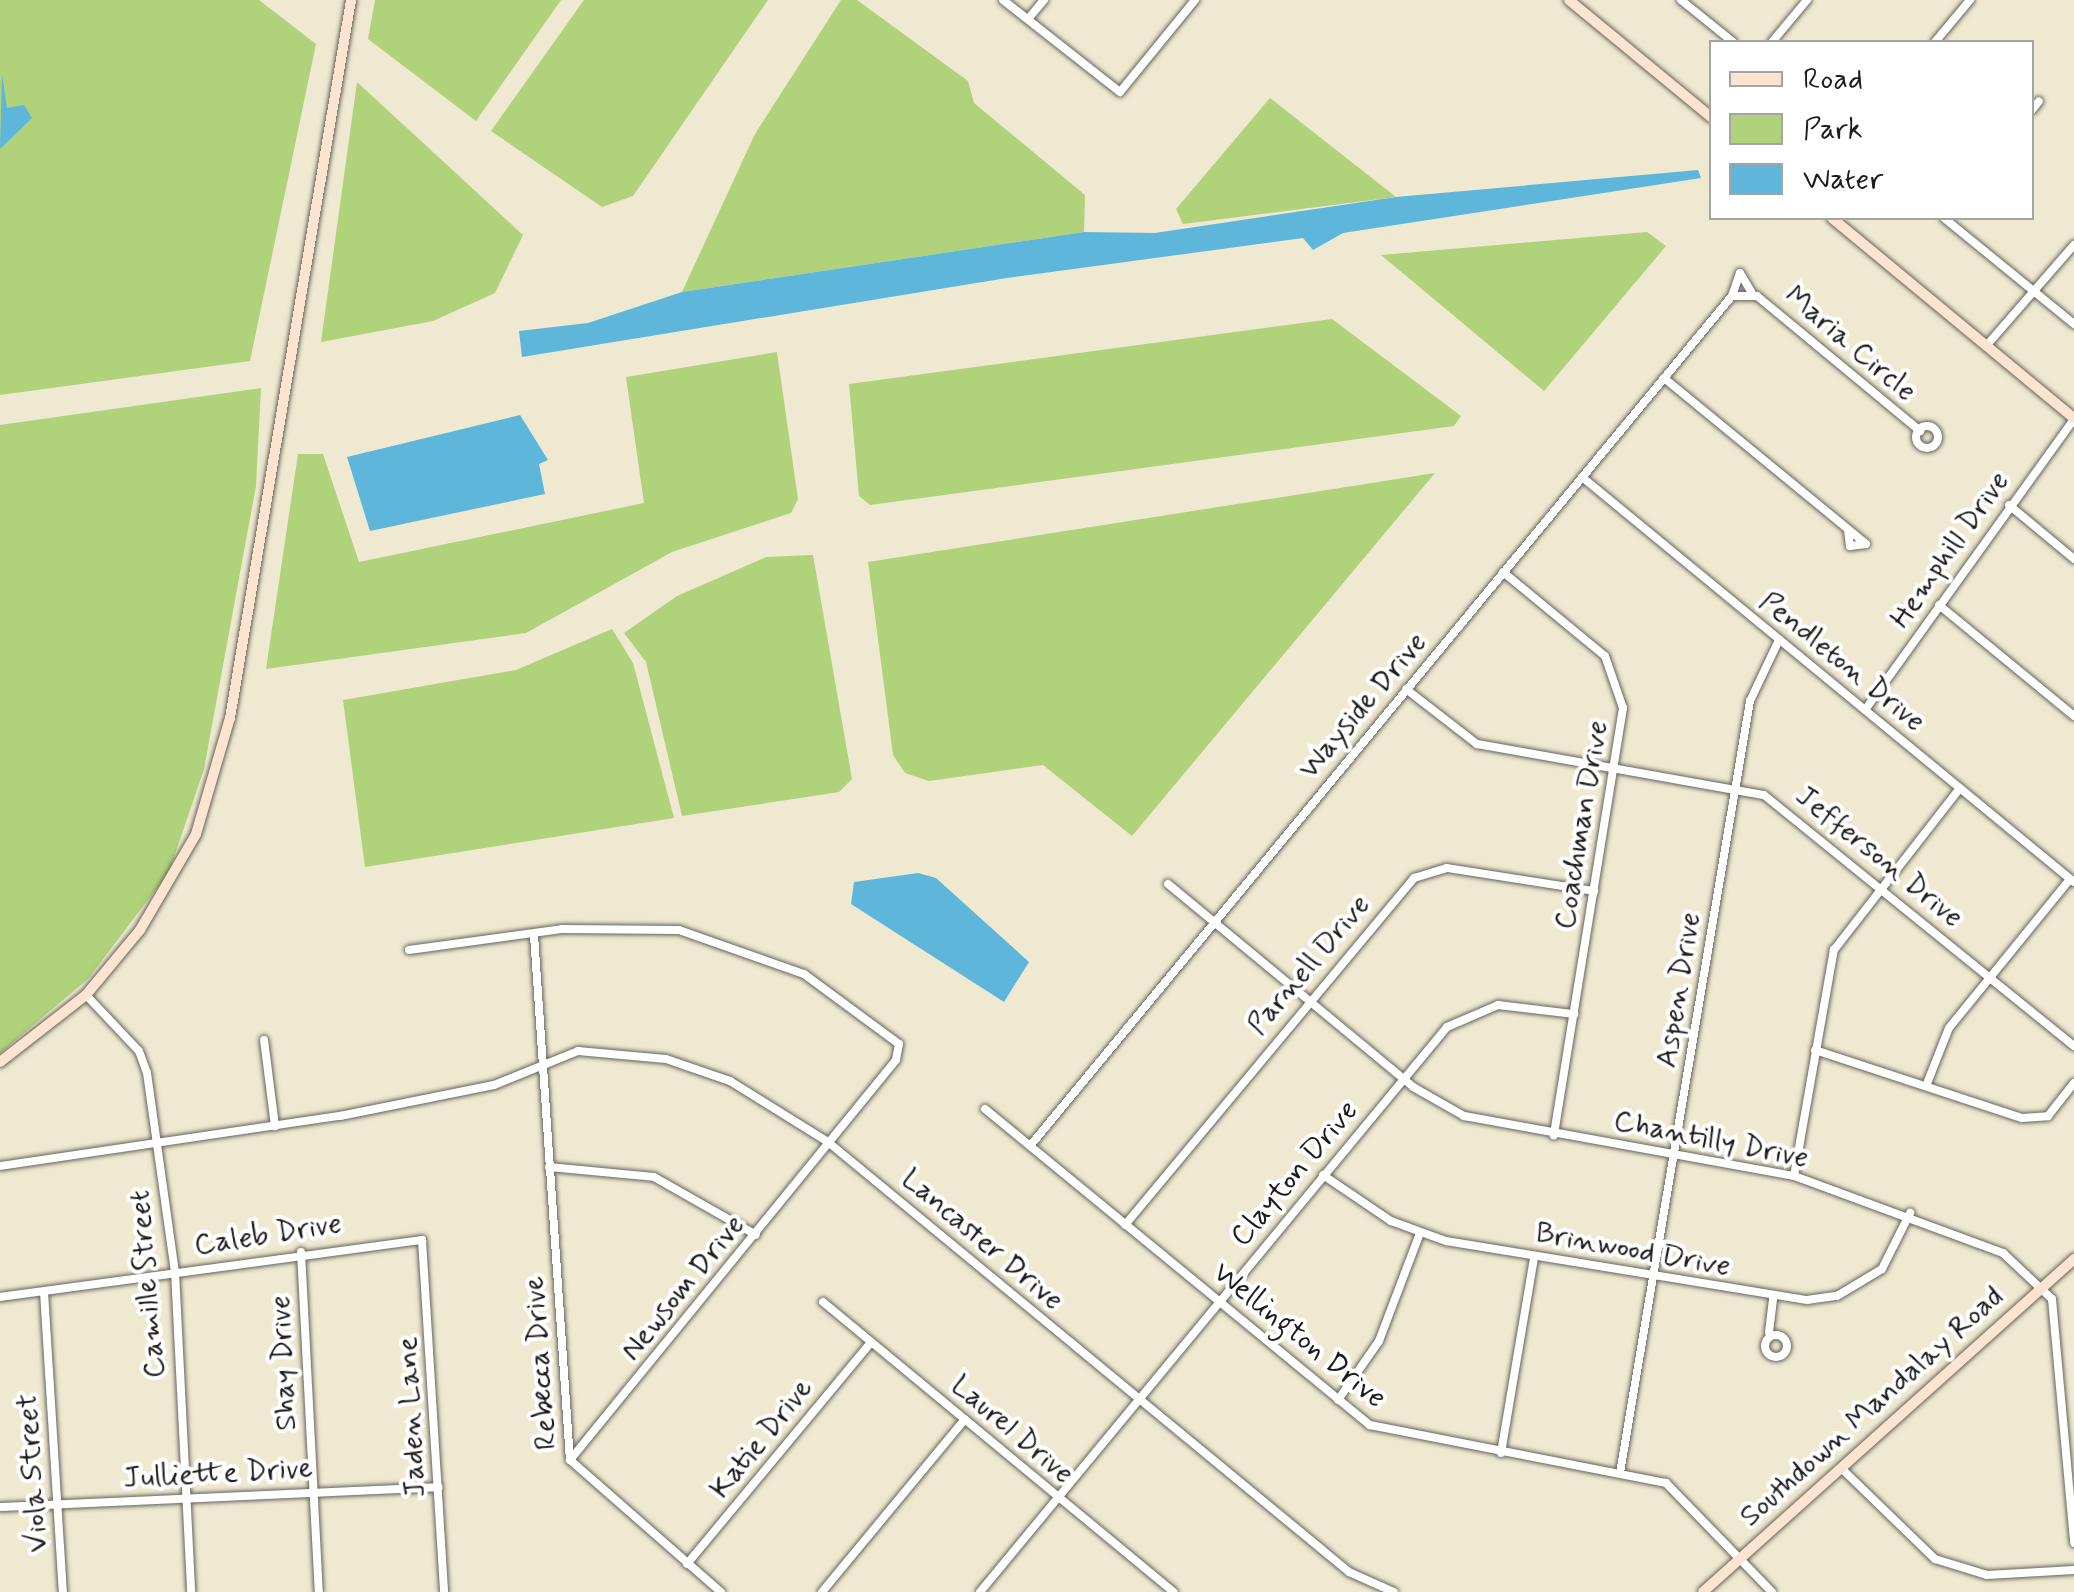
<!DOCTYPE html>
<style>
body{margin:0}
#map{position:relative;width:2074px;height:1592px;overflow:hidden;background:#eee9d0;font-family:Mynerve,sans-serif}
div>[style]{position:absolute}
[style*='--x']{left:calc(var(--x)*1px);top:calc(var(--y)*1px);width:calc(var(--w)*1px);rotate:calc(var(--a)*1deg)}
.green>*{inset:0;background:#b0d27b}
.water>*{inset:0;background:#5eb7db}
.roads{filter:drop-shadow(0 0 2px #66645b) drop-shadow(0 0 2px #66645b)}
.street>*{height:8px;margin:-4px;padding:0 4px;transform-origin:4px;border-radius:4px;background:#fff}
.street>.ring{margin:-4px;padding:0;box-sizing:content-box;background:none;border:8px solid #fff;border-radius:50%}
.secondary>*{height:10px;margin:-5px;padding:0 5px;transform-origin:5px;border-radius:5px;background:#fde4d0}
span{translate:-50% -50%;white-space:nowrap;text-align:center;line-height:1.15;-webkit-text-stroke:8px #fff;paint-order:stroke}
.street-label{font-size:30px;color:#1c1c1c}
.legend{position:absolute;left:1709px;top:40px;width:325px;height:180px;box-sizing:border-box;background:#fff;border:2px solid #a4a4a4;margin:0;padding:12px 18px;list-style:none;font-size:30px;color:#1c1c1c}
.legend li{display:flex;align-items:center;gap:20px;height:50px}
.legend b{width:50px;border:2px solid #a4a4a4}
</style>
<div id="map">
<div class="green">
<div style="clip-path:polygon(0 0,259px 0,316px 44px,250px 361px,0 395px)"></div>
<div style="clip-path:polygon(375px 0,561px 0,476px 121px,368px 39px)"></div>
<div style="clip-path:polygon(584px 0,768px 0,633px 196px,602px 207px,491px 131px)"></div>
<div style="clip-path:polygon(841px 0,857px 0,968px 81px,974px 103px,1085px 195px,1084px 232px,682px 292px,755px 134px)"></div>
<div style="clip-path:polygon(357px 82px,523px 235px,495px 293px,433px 321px,321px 342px)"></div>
<div style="clip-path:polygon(1270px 98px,1396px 197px,1183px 224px,1176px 209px)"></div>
<div style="clip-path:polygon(1647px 232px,1666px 246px,1544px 391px,1381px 255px)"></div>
<div style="clip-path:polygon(1332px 319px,1461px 416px,1454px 426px,870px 505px,859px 496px,849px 384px)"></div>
<div style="clip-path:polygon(777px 352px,798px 499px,791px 513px,672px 552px,526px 633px,266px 669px,298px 454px,323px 454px,359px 562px,644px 503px,626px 377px)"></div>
<div style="clip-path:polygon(261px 388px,256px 486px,204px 769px,169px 872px,88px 979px,0 1053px,0 425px)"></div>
<div style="clip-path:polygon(1435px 473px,1132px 836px,1043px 765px,929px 781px,905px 773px,893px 755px,868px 562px)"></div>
<div style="clip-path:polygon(813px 555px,852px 779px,839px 792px,682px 816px,646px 662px,624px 633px,677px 596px,766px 557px)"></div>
<div style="clip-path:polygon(612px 629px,633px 663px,674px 818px,365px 867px,343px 700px,516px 670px)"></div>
</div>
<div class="water">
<div style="clip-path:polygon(2px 74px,7px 108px,24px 105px,32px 118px,0 149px)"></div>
<div style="clip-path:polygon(1698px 170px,1701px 178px,1343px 233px,1313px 250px,1303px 238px,1007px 278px,522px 357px,519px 331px,588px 323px,682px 292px,1084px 232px,1155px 233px,1396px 197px)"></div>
<div style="clip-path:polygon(520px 415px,548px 460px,539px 464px,545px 494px,370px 531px,347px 457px)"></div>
<div style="clip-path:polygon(918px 873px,936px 878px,1029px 962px,1004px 1002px,851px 904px,854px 882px)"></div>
</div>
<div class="roads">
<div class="street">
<div style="--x:1003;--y:0;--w:149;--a:38.2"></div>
<div style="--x:1120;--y:92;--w:119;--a:-50.8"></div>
<div style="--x:1681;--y:0;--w:67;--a:38.9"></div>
<div style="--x:1028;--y:19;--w:25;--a:-50"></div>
<div style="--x:1772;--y:42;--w:55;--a:-50.2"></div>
<div style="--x:1935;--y:42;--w:55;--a:-50.2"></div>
<div style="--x:2032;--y:110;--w:11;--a:-52"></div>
<div style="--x:1944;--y:218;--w:168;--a:39.2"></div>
<div style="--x:1732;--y:296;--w:25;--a:0"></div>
<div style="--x:1757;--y:296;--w:212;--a:39.6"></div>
<div style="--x:1732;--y:296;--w:24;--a:-71"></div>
<div style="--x:1740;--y:273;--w:23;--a:59"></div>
<div style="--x:1987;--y:345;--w:133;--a:-49"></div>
<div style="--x:1664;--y:378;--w:261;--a:39.4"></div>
<div class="ring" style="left:1916px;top:426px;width:14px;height:14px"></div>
<div style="--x:1582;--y:477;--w:637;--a:39.46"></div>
<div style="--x:2009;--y:505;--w:85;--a:39.7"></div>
<div style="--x:1848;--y:530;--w:16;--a:83"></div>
<div style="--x:1850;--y:546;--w:16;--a:-7"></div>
<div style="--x:1503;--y:572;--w:132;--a:39.5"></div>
<div style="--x:1605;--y:656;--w:55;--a:70.9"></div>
<div style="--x:1623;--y:708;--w:433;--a:99.2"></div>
<div style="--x:1939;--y:605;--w:175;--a:39.4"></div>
<div style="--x:1406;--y:689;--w:90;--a:37.8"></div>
<div style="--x:1477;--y:744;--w:291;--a:10.1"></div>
<div style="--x:1764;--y:795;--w:399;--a:39"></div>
<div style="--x:1865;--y:710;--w:358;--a:-54.3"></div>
<div style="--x:1168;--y:884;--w:318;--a:39.6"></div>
<div style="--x:1413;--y:1087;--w:59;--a:29.6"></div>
<div style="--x:1464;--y:1116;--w:335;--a:10.3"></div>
<div style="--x:1794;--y:1176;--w:223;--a:20.2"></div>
<div style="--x:2003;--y:1253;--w:67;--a:43.2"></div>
<div style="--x:2052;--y:1299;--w:245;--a:84.8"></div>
<div style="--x:534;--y:935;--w:526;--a:86.08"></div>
<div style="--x:570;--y:1460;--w:201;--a:41.2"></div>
<div style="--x:409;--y:950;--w:154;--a:-7.8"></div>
<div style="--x:562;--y:929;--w:117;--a:0.5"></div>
<div style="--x:679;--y:930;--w:133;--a:19.4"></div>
<div style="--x:804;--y:974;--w:118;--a:36.4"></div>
<div style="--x:899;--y:1044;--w:16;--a:101"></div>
<div style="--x:896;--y:1060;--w:516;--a:129.18"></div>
<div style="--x:86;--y:995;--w:77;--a:46.6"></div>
<div style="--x:139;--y:1051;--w:23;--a:70"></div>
<div style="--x:147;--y:1073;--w:201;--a:82"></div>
<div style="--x:175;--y:1272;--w:320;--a:87.1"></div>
<div style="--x:264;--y:1040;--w:87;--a:82.7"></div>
<div style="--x:1815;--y:1050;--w:218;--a:18.2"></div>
<div style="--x:2022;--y:1118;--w:26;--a:-4"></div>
<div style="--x:2048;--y:1116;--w:42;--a:-51.8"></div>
<div style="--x:1926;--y:1086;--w:62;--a:-68.4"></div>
<div style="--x:1949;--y:1028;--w:192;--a:-50.9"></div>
<div style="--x:985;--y:1109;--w:498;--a:39.4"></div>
<div style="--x:1370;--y:1425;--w:302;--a:11.1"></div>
<div style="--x:1666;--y:1483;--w:152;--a:45.8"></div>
<div style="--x:1030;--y:1146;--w:1102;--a:-50.45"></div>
<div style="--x:0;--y:1166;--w:344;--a:-8.4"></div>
<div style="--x:340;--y:1116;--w:157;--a:-11.4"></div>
<div style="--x:494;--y:1085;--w:91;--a:-22"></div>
<div style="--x:578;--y:1051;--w:88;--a:5.2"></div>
<div style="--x:666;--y:1059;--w:68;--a:19"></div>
<div style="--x:730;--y:1081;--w:115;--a:31.9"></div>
<div style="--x:828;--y:1142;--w:676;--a:39.53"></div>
<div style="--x:1349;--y:1572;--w:49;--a:24"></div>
<div style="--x:549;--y:1167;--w:105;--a:5.4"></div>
<div style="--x:654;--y:1177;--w:117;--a:29.6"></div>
<div style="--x:1323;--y:1175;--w:82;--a:34.1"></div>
<div style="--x:1391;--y:1221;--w:59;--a:20"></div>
<div style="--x:1446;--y:1241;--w:366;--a:9.3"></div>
<div style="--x:1807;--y:1300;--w:30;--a:-8"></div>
<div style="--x:1837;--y:1296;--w:52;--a:-31"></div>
<div style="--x:1882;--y:1269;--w:63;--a:-63.4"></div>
<div style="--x:1794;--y:1176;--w:230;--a:-80"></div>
<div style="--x:1834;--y:950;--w:205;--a:-52.1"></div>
<div style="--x:1125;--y:1225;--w:452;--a:-50.2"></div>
<div style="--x:1414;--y:878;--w:34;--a:-17"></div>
<div style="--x:1447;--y:868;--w:149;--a:8.9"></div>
<div style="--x:301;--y:1252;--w:340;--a:87"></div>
<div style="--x:44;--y:1292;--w:301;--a:86.4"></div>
<div style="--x:0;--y:1297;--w:426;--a:-7.7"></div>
<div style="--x:422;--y:1240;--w:353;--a:86.4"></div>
<div style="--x:823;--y:1302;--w:455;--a:39.6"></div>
<div style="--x:1769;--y:1332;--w:35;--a:-83"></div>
<div class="ring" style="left:1765px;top:1335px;width:14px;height:14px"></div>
<div style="--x:1338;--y:1400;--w:72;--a:-55.2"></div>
<div style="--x:1379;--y:1341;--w:116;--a:-69.2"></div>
<div style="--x:1501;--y:1453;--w:199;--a:-80.4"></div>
<div style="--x:1841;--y:1468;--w:131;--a:44.1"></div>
<div style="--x:1935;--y:1559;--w:54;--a:17.1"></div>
<div style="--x:1987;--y:1575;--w:87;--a:-3.3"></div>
<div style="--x:1620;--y:1473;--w:783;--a:-80.44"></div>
<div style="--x:1750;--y:701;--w:68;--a:-64.6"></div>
<div style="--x:0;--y:1507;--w:439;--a:-2.6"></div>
<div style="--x:687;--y:1564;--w:288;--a:-50.3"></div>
<div style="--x:822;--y:1592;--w:224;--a:-50.4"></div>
<div style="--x:980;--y:1592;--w:733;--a:-50.42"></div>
<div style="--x:1447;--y:1027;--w:56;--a:-23.3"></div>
<div style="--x:1498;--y:1005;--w:77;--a:6.8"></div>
</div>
<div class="secondary">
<div style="--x:1569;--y:0;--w:185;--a:39.5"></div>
<div style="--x:1832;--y:218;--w:314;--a:39.6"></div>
<div style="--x:0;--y:1062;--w:109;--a:-37.9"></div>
<div style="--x:86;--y:995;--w:85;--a:-50.3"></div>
<div style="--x:140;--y:930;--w:111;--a:-59.7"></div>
<div style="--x:196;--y:834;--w:121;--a:-73.7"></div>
<div style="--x:230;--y:718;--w:728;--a:-80.43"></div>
<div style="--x:1703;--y:1592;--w:499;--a:-41.9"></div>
</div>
</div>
<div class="street-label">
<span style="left:1850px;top:344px;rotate:40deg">Maria Circle</span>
<span style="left:1950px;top:550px;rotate:-55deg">Hemphill Drive</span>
<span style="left:1842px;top:662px;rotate:39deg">Pendleton Drive</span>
<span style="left:1363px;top:706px;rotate:-50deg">Wayside Drive</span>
<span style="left:1582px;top:825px;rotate:-81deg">Coachman Drive</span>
<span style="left:1879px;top:857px;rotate:39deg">Jefferson Drive</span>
<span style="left:1309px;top:965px;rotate:-50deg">Parnell Drive</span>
<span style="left:1679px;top:990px;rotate:-81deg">Aspen Drive</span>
<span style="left:1711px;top:1140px;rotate:11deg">Chantilly Drive</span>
<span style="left:1295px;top:1174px;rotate:-50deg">Clayton Drive</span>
<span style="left:268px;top:1235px;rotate:-9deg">Caleb Drive</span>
<span style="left:982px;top:1240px;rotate:40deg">Lancaster Drive</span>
<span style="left:1633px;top:1250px;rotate:10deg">Brinwood Drive</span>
<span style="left:148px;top:1284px;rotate:-95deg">Camille Street</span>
<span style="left:683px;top:1288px;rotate:-51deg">Newsom Drive</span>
<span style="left:1299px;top:1336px;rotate:39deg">Wellington Drive</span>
<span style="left:284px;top:1363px;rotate:-93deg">Shay Drive</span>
<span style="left:541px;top:1363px;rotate:-94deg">Rebecca Drive</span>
<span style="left:1872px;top:1407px;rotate:-42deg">Southdown Mandalay Road</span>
<span style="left:412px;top:1417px;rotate:-93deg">Jaden Lane</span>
<span style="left:1012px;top:1430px;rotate:40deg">Laurel Drive</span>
<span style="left:762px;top:1439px;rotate:-51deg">Katie Drive</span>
<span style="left:33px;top:1473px;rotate:-94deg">Viola Street</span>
<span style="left:218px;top:1474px;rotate:-3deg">Julliette Drive</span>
</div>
<ul class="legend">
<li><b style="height:12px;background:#fde4d0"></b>Road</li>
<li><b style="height:28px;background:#b0d27b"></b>Park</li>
<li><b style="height:28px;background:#5eb7db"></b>Water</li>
</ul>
</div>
